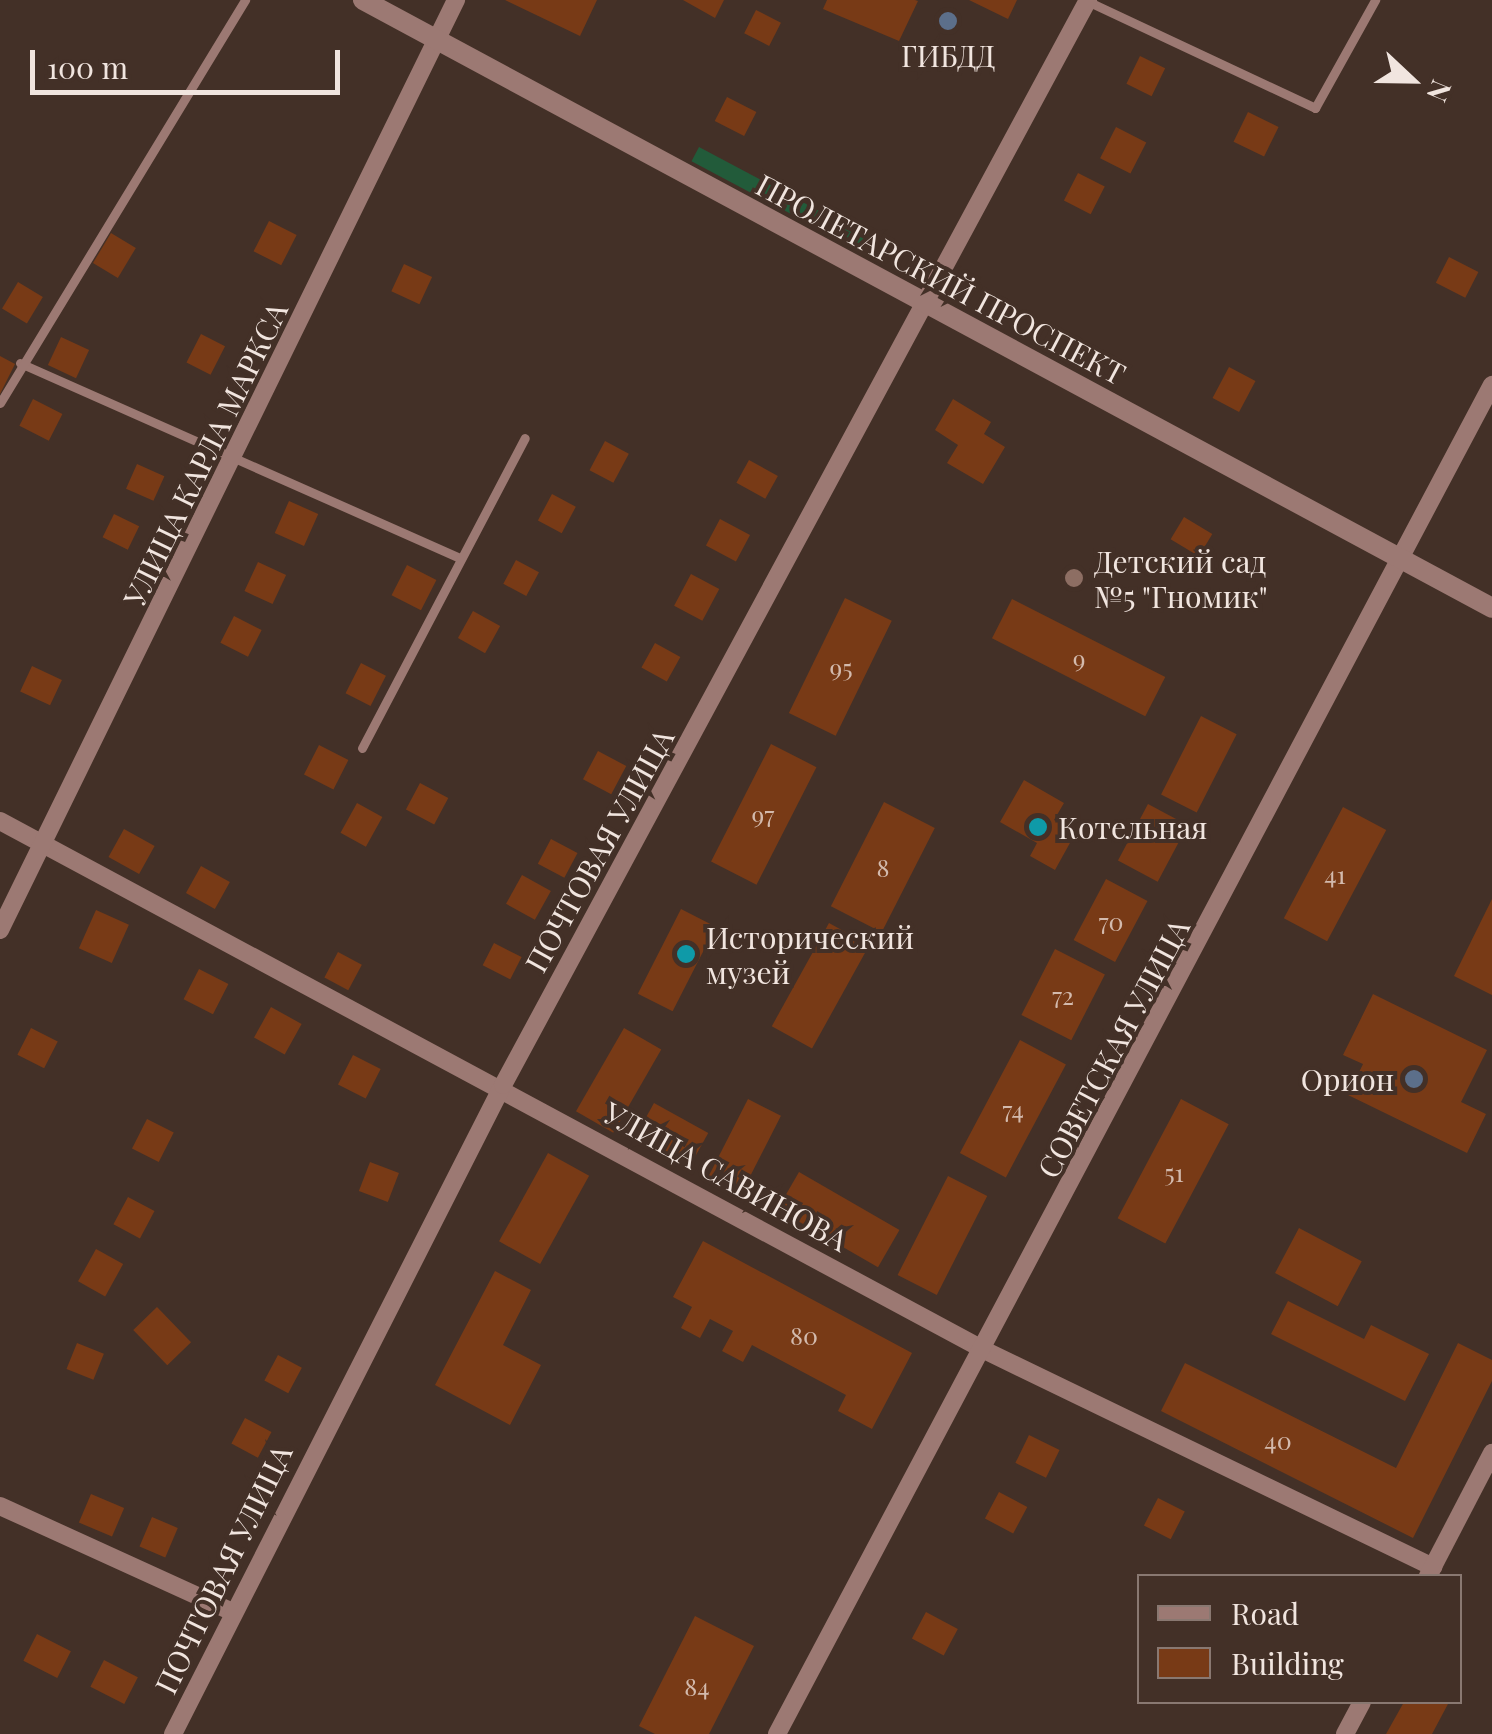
<!DOCTYPE html>
<meta charset="utf-8">
<style>
body{margin:0}
#map{position:relative;width:1492px;height:1734px;overflow:hidden;background:#433027;font-family:"Playfair Display",serif}
div>[style]{position:absolute}
[style*='--x']{left:calc(var(--x)*1px);top:calc(var(--y)*1px);width:calc(var(--w)*1px);rotate:calc(var(--a)*1deg)}
.green>*{inset:0;background:#225b3a;transform-origin:0 0}
.building>*{inset:0;background:#783a16;transform-origin:0 0}
.service>*{height:9px;margin:-4.5px;padding:0 4.5px;transform-origin:4.5px;border-radius:4.5px;background:#9c7973}
.minor>*{height:18px;margin:-9px;padding:0 9px;transform-origin:9px;border-radius:9px;background:#9c7973}
.tertiary>*{height:20px;margin:-10px;padding:0 10px;transform-origin:10px;border-radius:10px;background:#9c7973}
.dots>*{width:28px;height:28px;translate:-50% -50%;box-sizing:border-box;border:5px solid #433027;border-radius:50%}
span{translate:-50% -50%;white-space:nowrap;text-align:center;line-height:1.15;-webkit-text-stroke:8px #433027;paint-order:stroke}
.number-label{font-size:25px;color:#d3baad}
.number-label span{-webkit-text-stroke-width:0}
.poi-label{font-size:30px;color:#f1e5df}
.left{translate:0 -50%;text-align:left}
.right{translate:-100% -50%;text-align:right}
.street-label{font-size:30px;color:#f1e5df}
.legend{position:absolute;left:1137px;top:1574px;width:325px;height:130px;box-sizing:border-box;background:#433027;border:2px solid #897871;margin:0;padding:12px 18px;list-style:none;font-size:30px;color:#f1e5df}
.legend li{display:flex;align-items:center;gap:20px;height:50px}
.legend b{width:50px;border:2px solid #897871}
.north{position:absolute;left:1362px;top:30px;width:100px;height:100px;-webkit-text-stroke:8px #433027;paint-order:stroke;rotate:112deg;font-size:28px;font-weight:700;line-height:40px;text-align:center;color:#f1e5df}
.north::after{content:'';display:block;margin:auto;width:35px;height:45px;background:#f1e5df;clip-path:polygon(50% 0,100% 100%,50% 72%,0 100%)}
.scale{position:absolute;left:30px;top:50px;width:310px;height:45px;box-sizing:border-box;border:5px solid #f1e5df;border-top:0;padding-left:12px;font-size:30px;line-height:35px;white-space:nowrap;color:#f1e5df;-webkit-text-stroke:8px #433027;paint-order:stroke}
</style>
<div id="map">
<div class="green">
<div style="left:699px;top:147px;width:197px;height:16px;rotate:28deg"></div>
</div>
<div class="building">
<div style="clip-path:polygon(505px 0,597px 0,580px 36px)"></div>
<div style="clip-path:polygon(683px 0,724px 0,715px 18px)"></div>
<div style="clip-path:polygon(827px 0,915px 0,918px 1px,899px 41px,823px 9px)"></div>
<div style="clip-path:polygon(969px 0,1017px 0,1008px 19px)"></div>
<div style="left:756px;top:10px;width:28px;height:26px;rotate:27deg"></div>
<div style="left:1140px;top:56px;width:28px;height:31px;rotate:26deg"></div>
<div style="left:727px;top:97px;width:33px;height:27px;rotate:27deg"></div>
<div style="left:1248px;top:112px;width:34px;height:33px;rotate:26deg"></div>
<div style="left:1116px;top:127px;width:34px;height:35px;rotate:27deg"></div>
<div style="left:1078px;top:173px;width:30px;height:31px;rotate:27deg"></div>
<div style="left:269px;top:221px;width:31px;height:34px;rotate:27deg"></div>
<div style="left:111px;top:233px;width:29px;height:35px;rotate:31deg"></div>
<div style="left:1449px;top:257px;width:33px;height:29px;rotate:27deg"></div>
<div style="left:404px;top:264px;width:31px;height:30px;rotate:25deg"></div>
<div style="left:18px;top:282px;width:29px;height:31px;rotate:31deg"></div>
<div style="left:201px;top:334px;width:27px;height:32px;rotate:27deg"></div>
<div style="left:61px;top:337px;width:31px;height:31px;rotate:25deg"></div>
<div style="clip-path:polygon(0 356px,15px 364px,0 394px)"></div>
<div style="left:1229px;top:367px;width:30px;height:35px;rotate:28deg"></div>
<div style="left:33px;top:399px;width:33px;height:30px;rotate:27deg"></div>
<div style="clip-path:polygon(953px 399px,991px 422px,984px 434px,1005px 447px,983px 484px,947px 463px,958px 445px,935px 430px)"></div>
<div style="left:605px;top:441px;width:27px;height:33px;rotate:28deg"></div>
<div style="left:749px;top:460px;width:33px;height:26px;rotate:29deg"></div>
<div style="left:137px;top:464px;width:30px;height:27px;rotate:24deg"></div>
<div style="left:552px;top:494px;width:27px;height:30px;rotate:28deg"></div>
<div style="left:289px;top:501px;width:32px;height:35px;rotate:24deg"></div>
<div style="left:114px;top:514px;width:28px;height:26px;rotate:26deg"></div>
<div style="left:1184px;top:517px;width:33px;height:26px;rotate:31deg"></div>
<div style="left:720px;top:519px;width:34px;height:30px;rotate:28deg"></div>
<div style="left:516px;top:560px;width:26px;height:27px;rotate:28deg"></div>
<div style="left:258px;top:562px;width:31px;height:32px;rotate:25deg"></div>
<div style="left:407px;top:565px;width:33px;height:34px;rotate:27deg"></div>
<div style="left:691px;top:574px;width:32px;height:36px;rotate:28deg"></div>
<div style="left:845px;top:598px;width:52px;height:128px;rotate:26deg"></div>
<div style="left:1012px;top:599px;width:172px;height:44px;rotate:27deg"></div>
<div style="left:473px;top:611px;width:31px;height:31px;rotate:29deg"></div>
<div style="left:234px;top:616px;width:31px;height:30px;rotate:27deg"></div>
<div style="left:655px;top:643px;width:29px;height:28px;rotate:29deg"></div>
<div style="left:361px;top:663px;width:28px;height:34px;rotate:27deg"></div>
<div style="left:32px;top:666px;width:33px;height:28px;rotate:25deg"></div>
<div style="left:1201px;top:716px;width:40px;height:88px;rotate:27deg"></div>
<div style="left:771px;top:744px;width:51px;height:132px;rotate:27deg"></div>
<div style="left:319px;top:745px;width:33px;height:33px;rotate:27deg"></div>
<div style="left:598px;top:751px;width:32px;height:32px;rotate:28deg"></div>
<div style="clip-path:polygon(1024px 780px,1064px 803px,1054px 820px,1076px 832px,1055px 870px,1030px 856px,1037px 843px,1000px 822px)"></div>
<div style="left:420px;top:783px;width:32px;height:30px;rotate:28deg"></div>
<div style="left:884px;top:802px;width:57px;height:117px;rotate:27deg"></div>
<div style="left:357px;top:803px;width:29px;height:34px;rotate:29deg"></div>
<div style="left:1148px;top:804px;width:45px;height:64px;rotate:28deg"></div>
<div style="left:1343px;top:807px;width:49px;height:126px;rotate:28deg"></div>
<div style="left:124px;top:829px;width:35px;height:32px;rotate:29deg"></div>
<div style="left:551px;top:839px;width:30px;height:28px;rotate:28deg"></div>
<div style="left:201px;top:866px;width:33px;height:31px;rotate:29deg"></div>
<div style="left:522px;top:875px;width:33px;height:33px;rotate:29deg"></div>
<div style="left:1106px;top:879px;width:47px;height:69px;rotate:28deg"></div>
<div style="clip-path:polygon(1492px 899px,1492px 995px,1454px 976px)"></div>
<div style="left:681px;top:909px;width:39px;height:95px;rotate:27deg"></div>
<div style="left:96px;top:910px;width:36px;height:42px;rotate:24deg"></div>
<div style="left:829px;top:923px;width:46px;height:118px;rotate:29deg"></div>
<div style="left:494px;top:943px;width:31px;height:25px;rotate:27deg"></div>
<div style="left:1055px;top:949px;width:56px;height:74px;rotate:27deg"></div>
<div style="left:338px;top:952px;width:27px;height:29px;rotate:28deg"></div>
<div style="left:199px;top:969px;width:33px;height:34px;rotate:27deg"></div>
<div style="clip-path:polygon(1373px 994px,1487px 1050px,1461px 1102px,1486px 1114px,1467px 1153px,1348px 1095px,1363px 1064px,1343px 1055px)"></div>
<div style="left:271px;top:1007px;width:35px;height:35px;rotate:29deg"></div>
<div style="left:31px;top:1028px;width:30px;height:30px;rotate:27deg"></div>
<div style="left:624px;top:1028px;width:43px;height:96px;rotate:30deg"></div>
<div style="left:1020px;top:1040px;width:52px;height:128px;rotate:28deg"></div>
<div style="left:353px;top:1055px;width:31px;height:33px;rotate:27deg"></div>
<div style="left:748px;top:1099px;width:37px;height:89px;rotate:27deg"></div>
<div style="left:1181px;top:1099px;width:54px;height:135px;rotate:28deg"></div>
<div style="left:654px;top:1103px;width:62px;height:40px;rotate:29deg"></div>
<div style="left:147px;top:1119px;width:30px;height:33px;rotate:27deg"></div>
<div style="left:548px;top:1153px;width:47px;height:101px;rotate:29deg"></div>
<div style="left:370px;top:1162px;width:31px;height:31px;rotate:21deg"></div>
<div style="left:799px;top:1172px;width:116px;height:43px;rotate:30deg"></div>
<div style="left:948px;top:1176px;width:44px;height:111px;rotate:27deg"></div>
<div style="left:128px;top:1197px;width:30px;height:31px;rotate:28deg"></div>
<div style="left:1299px;top:1228px;width:71px;height:51px;rotate:28deg"></div>
<div style="clip-path:polygon(703px 1241px,912px 1353px,872px 1429px,838px 1411px,846px 1395px,752px 1345px,743px 1362px,722px 1351px,733px 1331px,710px 1319px,700px 1338px,681px 1328px,692px 1307px,673px 1297px)"></div>
<div style="left:96px;top:1249px;width:31px;height:37px;rotate:29deg"></div>
<div style="clip-path:polygon(495px 1271px,531px 1290px,503px 1345px,541px 1365px,510px 1425px,435px 1385px)"></div>
<div style="clip-path:polygon(1288px 1301px,1364px 1339px,1371px 1325px,1429px 1354px,1405px 1401px,1271px 1334px)"></div>
<div style="left:157px;top:1307px;width:49px;height:33px;rotate:46deg"></div>
<div style="left:77px;top:1343px;width:29px;height:28px;rotate:22deg"></div>
<div style="clip-path:polygon(1458px 1343px,1492px 1360px,1492px 1381px,1413px 1538px,1161px 1411px,1185px 1363px,1396px 1468px)"></div>
<div style="left:278px;top:1355px;width:27px;height:29px;rotate:28deg"></div>
<div style="left:245px;top:1418px;width:30px;height:29px;rotate:28deg"></div>
<div style="left:1029px;top:1435px;width:34px;height:31px;rotate:26deg"></div>
<div style="left:999px;top:1492px;width:32px;height:30px;rotate:28deg"></div>
<div style="left:91px;top:1494px;width:36px;height:31px;rotate:23deg"></div>
<div style="left:1158px;top:1498px;width:30px;height:31px;rotate:27deg"></div>
<div style="left:152px;top:1517px;width:28px;height:32px;rotate:23deg"></div>
<div style="left:926px;top:1612px;width:36px;height:30px;rotate:28deg"></div>
<div style="clip-path:polygon(695px 1616px,754px 1646px,709px 1734px,655px 1734px,639px 1726px)"></div>
<div style="left:37px;top:1634px;width:38px;height:30px;rotate:27deg"></div>
<div style="left:104px;top:1660px;width:38px;height:30px;rotate:27deg"></div>
<div style="clip-path:polygon(1404px 1702px,1449px 1702px,1432px 1734px,1386px 1734px)"></div>
</div>
<div class="service">
<div style="--x:1087;--y:1;--w:252;--a:25.1"></div>
<div style="--x:1315;--y:108;--w:124;--a:-60.9"></div>
<div style="--x:20;--y:363;--w:482;--a:23.9"></div>
<div style="--x:0;--y:403;--w:472;--a:-58.7"></div>
<div style="--x:362;--y:748;--w:350;--a:-62.3"></div>
</div>
<div class="minor">
<div style="--x:0;--y:821;--w:1117;--a:28.26"></div>
<div style="--x:984;--y:1350;--w:499;--a:25.8"></div>
<div style="--x:0;--y:930;--w:1036;--a:-63.88"></div>
<div style="--x:0;--y:1506;--w:253;--a:24.5"></div>
<div style="--x:1428;--y:1576;--w:139;--a:-62.5"></div>
<div style="--x:173;--y:1734;--w:728;--a:-63.05"></div>
<div style="--x:503;--y:1085;--w:1233;--a:-61.67"></div>
<div style="--x:777;--y:1734;--w:1527;--a:-62.08"></div>
<div style="--x:1345;--y:1734;--w:36;--a:-62"></div>
</div>
<div class="tertiary">
<div style="--x:363;--y:0;--w:1282;--a:28.3"></div>
</div>
<div class="dots">
<div style="left:948px;top:21px;background:#5c6f8a"></div>
<div style="left:1074px;top:578px;background:#8d6e63"></div>
<div style="left:1038px;top:827px;background:#0f9aa8"></div>
<div style="left:686px;top:954px;background:#0f9aa8"></div>
<div style="left:1414px;top:1079px;background:#5c6f8a"></div>
</div>
<div class="number-label">
<span style="left:1079px;top:658px">9</span>
<span style="left:841px;top:667px">95</span>
<span style="left:763px;top:814px">97</span>
<span style="left:883px;top:867px">8</span>
<span style="left:1335px;top:874px">41</span>
<span style="left:1111px;top:921px">70</span>
<span style="left:1063px;top:995px">72</span>
<span style="left:1013px;top:1109px">74</span>
<span style="left:1174px;top:1172px">51</span>
<span style="left:804px;top:1335px">80</span>
<span style="left:1278px;top:1440px">40</span>
<span style="left:697px;top:1686px">84</span>
</div>
<div class="poi-label">
<span style="left:948px;top:55px">ГИБДД</span>
<span class="left" style="left:1094px;top:578px">Детский сад<br>№5 "Гномик"</span>
<span class="left" style="left:1058px;top:827px">Котельная</span>
<span class="left" style="left:706px;top:954px">Исторический<br>музей</span>
<span class="right" style="left:1394px;top:1079px">Орион</span>
</div>
<div class="street-label">
<span style="left:941px;top:279px;rotate:28deg">ПРОЛЕТАРСКИЙ ПРОСПЕКТ</span>
<span style="left:205px;top:454px;rotate:-64deg">УЛИЦА КАРЛА МАРКСА</span>
<span style="left:599px;top:850px;rotate:-61deg">ПОЧТОВАЯ УЛИЦА</span>
<span style="left:1113px;top:1048px;rotate:-62deg">СОВЕТСКАЯ УЛИЦА</span>
<span style="left:726px;top:1176px;rotate:29deg">УЛИЦА САВИНОВА</span>
<span style="left:223px;top:1569px;rotate:-64deg">ПОЧТОВАЯ УЛИЦА</span>
</div>
<ul class="legend">
<li><b style="height:12px;background:#9c7973"></b>Road</li>
<li><b style="height:28px;background:#783a16"></b>Building</li>
</ul>
<div class="north">N</div>
<div class="scale">100 m</div>
</div>
